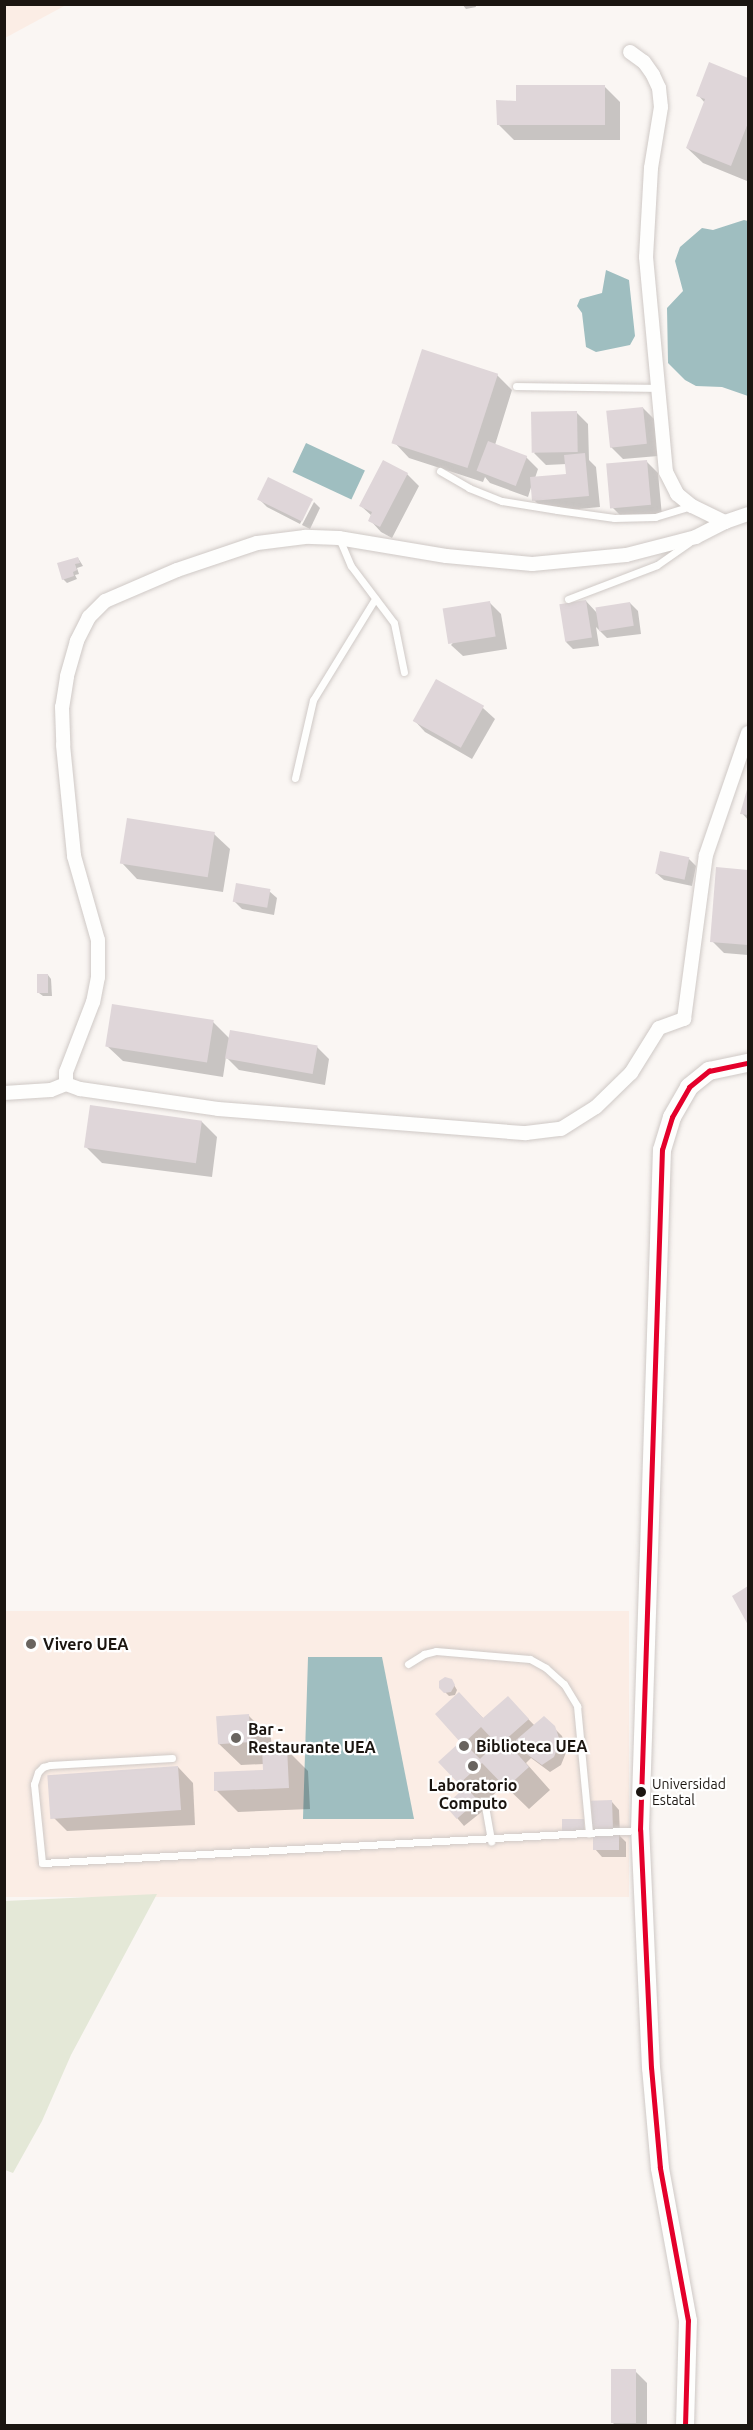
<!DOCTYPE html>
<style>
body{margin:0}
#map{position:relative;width:753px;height:2430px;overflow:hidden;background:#faf6f3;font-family:Ubuntu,sans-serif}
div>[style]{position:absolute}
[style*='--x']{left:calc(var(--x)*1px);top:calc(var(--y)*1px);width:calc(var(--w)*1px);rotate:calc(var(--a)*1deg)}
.built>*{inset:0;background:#fbede5;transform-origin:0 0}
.green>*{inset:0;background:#e4e8d7}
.water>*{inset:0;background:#9fbec0;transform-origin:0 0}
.shadow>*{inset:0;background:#0003}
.building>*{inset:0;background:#dfd6d9;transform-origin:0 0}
.roads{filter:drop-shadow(0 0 2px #cfc9c6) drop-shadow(0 0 2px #cfc9c6)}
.service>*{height:7px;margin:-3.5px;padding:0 3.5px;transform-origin:3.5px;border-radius:3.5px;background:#fefefd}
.minor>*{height:14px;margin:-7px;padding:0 7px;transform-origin:7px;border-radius:7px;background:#fefefd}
.tertiary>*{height:18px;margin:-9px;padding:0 9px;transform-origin:9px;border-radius:9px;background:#fefefd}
.bus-1>*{height:4.5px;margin:-2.25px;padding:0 2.25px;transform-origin:2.25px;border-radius:2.25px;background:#e4002b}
.dots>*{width:16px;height:16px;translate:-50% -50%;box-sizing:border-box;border:3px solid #fff;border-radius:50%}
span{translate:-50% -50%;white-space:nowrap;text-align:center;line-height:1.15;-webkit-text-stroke:4.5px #fff;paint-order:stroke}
.bus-label{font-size:14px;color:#1b1510}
.left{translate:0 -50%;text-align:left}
.poi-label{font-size:16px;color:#1b1510;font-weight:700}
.frame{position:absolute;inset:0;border:6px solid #1b1510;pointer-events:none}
</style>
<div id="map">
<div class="built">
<div style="clip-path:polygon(5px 4px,66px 4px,66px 5px,5px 38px)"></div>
<div style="left:5px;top:1611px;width:624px;height:286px"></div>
</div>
<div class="green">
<div style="clip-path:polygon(157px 1894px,71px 2055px,42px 2121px,13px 2173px,5px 2170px,5px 1901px)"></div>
</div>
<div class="water">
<div style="clip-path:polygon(744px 220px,748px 221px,748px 396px,722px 387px,696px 386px,685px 380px,668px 363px,667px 308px,683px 291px,675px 261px,680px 247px,702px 228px,713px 230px)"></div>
<div style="clip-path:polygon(606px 270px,629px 280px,635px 336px,630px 345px,596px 352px,586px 347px,582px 313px,577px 306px,580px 299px,602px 293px)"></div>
<div style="left:306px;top:443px;width:65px;height:32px;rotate:25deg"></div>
<div style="clip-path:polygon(308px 1657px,382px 1657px,414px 1819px,303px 1819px)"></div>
</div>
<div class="shadow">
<div style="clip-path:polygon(462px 4px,475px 4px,476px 7px,466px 9px)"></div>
<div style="clip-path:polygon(710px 64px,748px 80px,747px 181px,703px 163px,687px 148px,705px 103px,698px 95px)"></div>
<div style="clip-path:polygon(604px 86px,620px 102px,620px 140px,514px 140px,498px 124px,518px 102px)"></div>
<div style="clip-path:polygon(497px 375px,512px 390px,495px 445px,526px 457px,538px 469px,535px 478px,568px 475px,567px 464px,546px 465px,534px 453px,576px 412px,588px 424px,589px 460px,596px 467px,600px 507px,546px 512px,534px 500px,532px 484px,528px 497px,490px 483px,485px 477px,483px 482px,409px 458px,394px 442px)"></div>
<div style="clip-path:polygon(643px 408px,655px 420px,658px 456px,623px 459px,611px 447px)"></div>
<div style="clip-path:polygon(646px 461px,658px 473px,662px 516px,624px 519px,612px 507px)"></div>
<div style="clip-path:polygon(407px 474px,419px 486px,392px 538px,381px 532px,370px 520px,372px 516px,361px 506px)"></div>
<div style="clip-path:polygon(269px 479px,313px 501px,311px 501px,300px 524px,267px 507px,259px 499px)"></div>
<div style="clip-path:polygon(314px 502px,320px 508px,310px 529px,302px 525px)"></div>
<div style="clip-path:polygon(78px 558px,83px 566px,77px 568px,79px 574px,75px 575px,77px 579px,67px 583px,63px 579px)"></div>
<div style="clip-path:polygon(586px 601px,597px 613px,630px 603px,638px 611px,641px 634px,607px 638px,596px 627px,599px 646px,573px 649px,566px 642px)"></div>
<div style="clip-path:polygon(489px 602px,501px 614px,507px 649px,463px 656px,451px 645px)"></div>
<div style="clip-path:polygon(483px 708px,495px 719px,472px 759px,425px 732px,414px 720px)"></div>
<div style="clip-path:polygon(748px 789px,748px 820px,742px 813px)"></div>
<div style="clip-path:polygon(214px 834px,230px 849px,223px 892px,137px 879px,122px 863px)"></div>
<div style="clip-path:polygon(688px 858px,696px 866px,692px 886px,664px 880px,656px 873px)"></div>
<div style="clip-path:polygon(717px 869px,748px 872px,748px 955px,724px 953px,712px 941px)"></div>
<div style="clip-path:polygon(269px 891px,277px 898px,274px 915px,242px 909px,234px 901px)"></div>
<div style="clip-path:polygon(48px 975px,51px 979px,52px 996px,43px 996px,39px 993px)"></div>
<div style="clip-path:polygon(213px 1022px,230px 1039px,317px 1047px,329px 1059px,325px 1085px,239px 1070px,226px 1057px,223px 1077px,123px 1061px,107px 1046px)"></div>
<div style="clip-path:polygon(201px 1121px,217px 1137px,212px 1177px,102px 1163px,86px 1147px)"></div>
<div style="clip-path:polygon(451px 1680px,457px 1690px,455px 1695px,449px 1696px,440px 1687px)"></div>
<div style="clip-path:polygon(459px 1694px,484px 1719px,508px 1698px,535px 1726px,544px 1718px,562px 1736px,567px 1750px,561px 1765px,550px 1772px,531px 1758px,526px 1763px,550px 1790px,529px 1809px,504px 1785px,481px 1806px,484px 1810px,464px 1826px,446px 1805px,466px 1789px,440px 1762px,462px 1742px)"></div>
<div style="clip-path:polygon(249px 1716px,271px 1738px,272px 1749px,286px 1749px,308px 1771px,310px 1809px,238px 1812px,216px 1790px,264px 1771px,264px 1764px,241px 1765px,218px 1743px)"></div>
<div style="clip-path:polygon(178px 1767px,193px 1783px,195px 1825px,67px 1831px,51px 1815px)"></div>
<div style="clip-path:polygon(612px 1802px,619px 1810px,620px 1836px,626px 1842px,626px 1857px,602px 1857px,595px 1849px,599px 1835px,593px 1828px)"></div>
<div style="clip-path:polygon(635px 2371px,647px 2383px,647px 2426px,616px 2426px,612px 2422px)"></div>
</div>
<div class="building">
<div style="clip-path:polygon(709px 62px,748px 78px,748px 123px,731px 166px,686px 148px,705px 99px,696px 96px)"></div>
<div style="clip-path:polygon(516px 85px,605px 85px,605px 125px,497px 125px,496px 100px,516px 101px)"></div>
<div style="left:422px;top:349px;width:80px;height:99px;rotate:18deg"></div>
<div style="left:643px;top:407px;width:37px;height:37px;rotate:84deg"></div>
<div style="left:577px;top:411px;width:41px;height:46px;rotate:89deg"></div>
<div style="left:488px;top:441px;width:42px;height:32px;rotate:21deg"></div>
<div style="clip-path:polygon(585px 453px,589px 496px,532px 501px,530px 477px,566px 474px,564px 455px)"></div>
<div style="clip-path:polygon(383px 460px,408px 473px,380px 527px,368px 521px,372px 512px,359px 506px)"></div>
<div style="left:647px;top:460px;width:45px;height:41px;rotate:85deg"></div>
<div style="left:268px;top:477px;width:50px;height:25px;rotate:26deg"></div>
<div style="clip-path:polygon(78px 557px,80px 563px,75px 564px,77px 570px,73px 572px,74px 576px,62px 580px,57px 563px)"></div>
<div style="left:586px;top:600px;width:38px;height:27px;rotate:81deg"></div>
<div style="left:490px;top:601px;width:36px;height:48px;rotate:81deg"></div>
<div style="left:630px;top:602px;width:24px;height:35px;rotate:81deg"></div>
<div style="left:436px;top:679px;width:55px;height:48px;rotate:29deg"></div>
<div style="clip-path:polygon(748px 786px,748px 815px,740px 814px)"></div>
<div style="left:127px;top:818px;width:89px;height:46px;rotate:9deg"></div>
<div style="left:660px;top:851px;width:30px;height:23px;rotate:12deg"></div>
<div style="clip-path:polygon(716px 867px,748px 870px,748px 945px,710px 942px)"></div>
<div style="left:236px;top:883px;width:35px;height:19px;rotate:10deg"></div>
<div style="left:37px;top:974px;width:11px;height:19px"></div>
<div style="left:112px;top:1004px;width:103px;height:43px;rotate:9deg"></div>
<div style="left:230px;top:1030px;width:89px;height:29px;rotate:10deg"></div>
<div style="left:90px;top:1105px;width:113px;height:43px;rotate:8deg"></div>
<div style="clip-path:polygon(748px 1586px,748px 1625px,732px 1596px)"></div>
<div style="clip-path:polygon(445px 1677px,452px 1679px,455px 1685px,451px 1692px,444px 1693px,439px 1688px,439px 1681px)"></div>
<div style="clip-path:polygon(evenodd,459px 1692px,483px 1718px,508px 1696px,529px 1719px,505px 1740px,529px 1767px,506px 1788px,482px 1763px,459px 1784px,438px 1762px,460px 1742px,435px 1714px,459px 1692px,481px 1727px,496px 1743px,480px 1759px,464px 1743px,481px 1727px)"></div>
<div style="left:249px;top:1714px;width:28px;height:33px;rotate:86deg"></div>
<div style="clip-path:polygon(544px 1716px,555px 1726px,560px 1741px,554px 1757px,542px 1765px,517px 1747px,516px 1740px)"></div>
<div style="clip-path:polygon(287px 1747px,289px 1788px,214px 1791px,214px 1772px,263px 1770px,262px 1748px)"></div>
<div style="left:178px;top:1766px;width:44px;height:131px;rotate:86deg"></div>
<div style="left:466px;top:1787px;width:18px;height:28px;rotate:49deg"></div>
<div style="left:612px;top:1800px;width:29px;height:21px;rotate:88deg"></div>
<div style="left:562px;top:1819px;width:22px;height:13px"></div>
<div style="left:593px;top:1833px;width:26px;height:17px"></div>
<div style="left:611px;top:2369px;width:25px;height:54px"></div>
</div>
<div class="roads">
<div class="service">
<div style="--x:516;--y:386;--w:142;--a:0.8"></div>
<div style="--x:440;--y:471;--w:34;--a:30"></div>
<div style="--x:469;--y:488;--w:35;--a:22"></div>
<div style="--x:502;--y:501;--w:56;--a:9.3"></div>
<div style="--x:557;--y:510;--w:58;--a:8"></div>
<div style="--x:614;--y:518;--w:41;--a:-1.4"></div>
<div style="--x:655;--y:517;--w:39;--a:-17"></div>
<div style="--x:339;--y:538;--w:30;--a:67"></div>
<div style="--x:351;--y:566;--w:71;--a:53"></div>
<div style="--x:394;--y:623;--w:50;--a:78.5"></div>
<div style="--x:568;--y:599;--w:95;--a:-20.9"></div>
<div style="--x:657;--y:565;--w:39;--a:-35"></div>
<div style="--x:295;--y:778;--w:80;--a:-77"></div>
<div style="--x:313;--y:700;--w:119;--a:-58.5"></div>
<div style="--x:408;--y:1664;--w:19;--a:-32"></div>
<div style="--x:424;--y:1654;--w:12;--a:-14"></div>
<div style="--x:436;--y:1651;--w:94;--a:4.9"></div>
<div style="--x:530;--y:1659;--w:18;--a:29"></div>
<div style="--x:546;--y:1668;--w:24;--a:42"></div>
<div style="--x:564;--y:1684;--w:26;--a:59"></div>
<div style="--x:577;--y:1706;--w:128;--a:84.6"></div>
<div style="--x:172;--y:1758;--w:122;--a:176.7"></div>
<div style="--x:50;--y:1765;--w:7;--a:164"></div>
<div style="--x:43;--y:1767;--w:7;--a:135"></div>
<div style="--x:38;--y:1772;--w:13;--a:108"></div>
<div style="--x:34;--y:1784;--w:79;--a:84.2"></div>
<div style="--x:42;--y:1863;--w:599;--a:-3.16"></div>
<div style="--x:485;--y:1806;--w:36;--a:80"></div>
</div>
<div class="minor">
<div style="--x:630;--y:52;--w:17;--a:36"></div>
<div style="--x:644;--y:62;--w:16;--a:55"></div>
<div style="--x:653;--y:75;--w:14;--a:65"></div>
<div style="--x:659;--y:88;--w:19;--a:84"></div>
<div style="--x:661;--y:107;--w:62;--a:99.3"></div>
<div style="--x:651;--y:168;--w:89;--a:93.2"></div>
<div style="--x:646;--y:257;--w:216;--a:84.7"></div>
<div style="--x:666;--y:472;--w:25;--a:63"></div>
<div style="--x:677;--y:494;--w:19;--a:39"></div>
<div style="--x:692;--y:506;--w:37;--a:26"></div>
<div style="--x:748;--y:514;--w:24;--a:161"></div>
<div style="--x:725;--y:522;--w:33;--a:153"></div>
<div style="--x:696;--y:537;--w:72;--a:165.6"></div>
<div style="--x:626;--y:555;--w:94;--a:174.5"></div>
<div style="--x:532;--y:564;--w:86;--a:-174.7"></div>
<div style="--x:446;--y:556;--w:109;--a:-170.5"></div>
<div style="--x:339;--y:538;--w:34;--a:-178"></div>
<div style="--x:305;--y:537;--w:48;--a:172.9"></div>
<div style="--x:257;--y:543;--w:84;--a:161.4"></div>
<div style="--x:177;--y:570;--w:78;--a:156.7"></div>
<div style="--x:105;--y:601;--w:23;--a:135"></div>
<div style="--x:89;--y:617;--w:27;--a:117"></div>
<div style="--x:77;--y:641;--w:37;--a:106"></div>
<div style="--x:67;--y:677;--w:30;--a:99"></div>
<div style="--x:62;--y:707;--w:38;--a:88"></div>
<div style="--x:63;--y:745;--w:112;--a:84.3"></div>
<div style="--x:74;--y:856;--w:87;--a:74.1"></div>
<div style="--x:98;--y:940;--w:37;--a:90"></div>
<div style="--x:98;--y:977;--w:25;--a:101"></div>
<div style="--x:93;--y:1002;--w:75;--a:111.1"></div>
<div style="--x:66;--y:1072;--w:12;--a:90"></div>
<div style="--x:66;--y:1084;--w:15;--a:20"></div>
<div style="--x:80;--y:1089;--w:139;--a:8.2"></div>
<div style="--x:218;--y:1109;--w:309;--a:4.5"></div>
<div style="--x:526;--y:1133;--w:35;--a:-7"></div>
<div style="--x:561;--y:1129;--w:41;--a:-32.2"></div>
<div style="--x:596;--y:1107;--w:49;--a:-44.2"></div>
<div style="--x:631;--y:1073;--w:53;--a:-58.1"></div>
<div style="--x:659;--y:1028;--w:27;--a:-20"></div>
<div style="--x:684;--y:1019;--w:165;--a:-82.4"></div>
<div style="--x:706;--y:855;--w:129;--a:-71"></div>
<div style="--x:4;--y:1093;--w:47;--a:-3.7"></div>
<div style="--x:51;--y:1090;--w:16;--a:-22"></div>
</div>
<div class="tertiary">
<div style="--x:685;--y:2426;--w:105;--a:-88.4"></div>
<div style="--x:688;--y:2321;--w:156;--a:-100.4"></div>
<div style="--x:660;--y:2168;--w:100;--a:-95.1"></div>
<div style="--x:651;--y:2068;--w:238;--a:-92.6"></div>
<div style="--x:640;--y:1830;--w:680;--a:-88.15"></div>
<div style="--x:662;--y:1150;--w:34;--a:-73"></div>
<div style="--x:672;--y:1117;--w:34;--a:-60"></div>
<div style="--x:689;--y:1087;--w:26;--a:-39"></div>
<div style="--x:709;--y:1071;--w:40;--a:-12"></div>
</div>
</div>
<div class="bus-1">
<div style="--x:685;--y:2426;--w:105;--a:-88.4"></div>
<div style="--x:688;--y:2321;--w:156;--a:-100.4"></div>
<div style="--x:660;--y:2168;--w:100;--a:-95.1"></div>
<div style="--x:651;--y:2068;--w:238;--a:-92.6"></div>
<div style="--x:640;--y:1830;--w:680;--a:-88.15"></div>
<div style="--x:662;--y:1150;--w:34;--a:-73"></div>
<div style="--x:672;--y:1117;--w:34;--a:-60"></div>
<div style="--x:689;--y:1087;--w:26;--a:-39"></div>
<div style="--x:709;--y:1071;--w:40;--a:-12"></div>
</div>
<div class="dots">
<div style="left:31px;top:1644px;background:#69645f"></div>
<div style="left:236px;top:1738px;background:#69645f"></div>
<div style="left:464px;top:1746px;background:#69645f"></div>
<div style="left:473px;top:1766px;background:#69645f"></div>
<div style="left:641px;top:1792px;background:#1b1510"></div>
</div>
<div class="bus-label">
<span class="left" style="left:652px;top:1792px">Universidad<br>Estatal</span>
</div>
<div class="poi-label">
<span class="left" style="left:43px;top:1644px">Vivero UEA</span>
<span class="left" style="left:248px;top:1738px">Bar -<br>Restaurante UEA</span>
<span class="left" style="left:476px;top:1746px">Biblioteca UEA</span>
<span style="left:473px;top:1794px">Laboratorio<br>Computo</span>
</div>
<div class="frame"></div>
</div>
